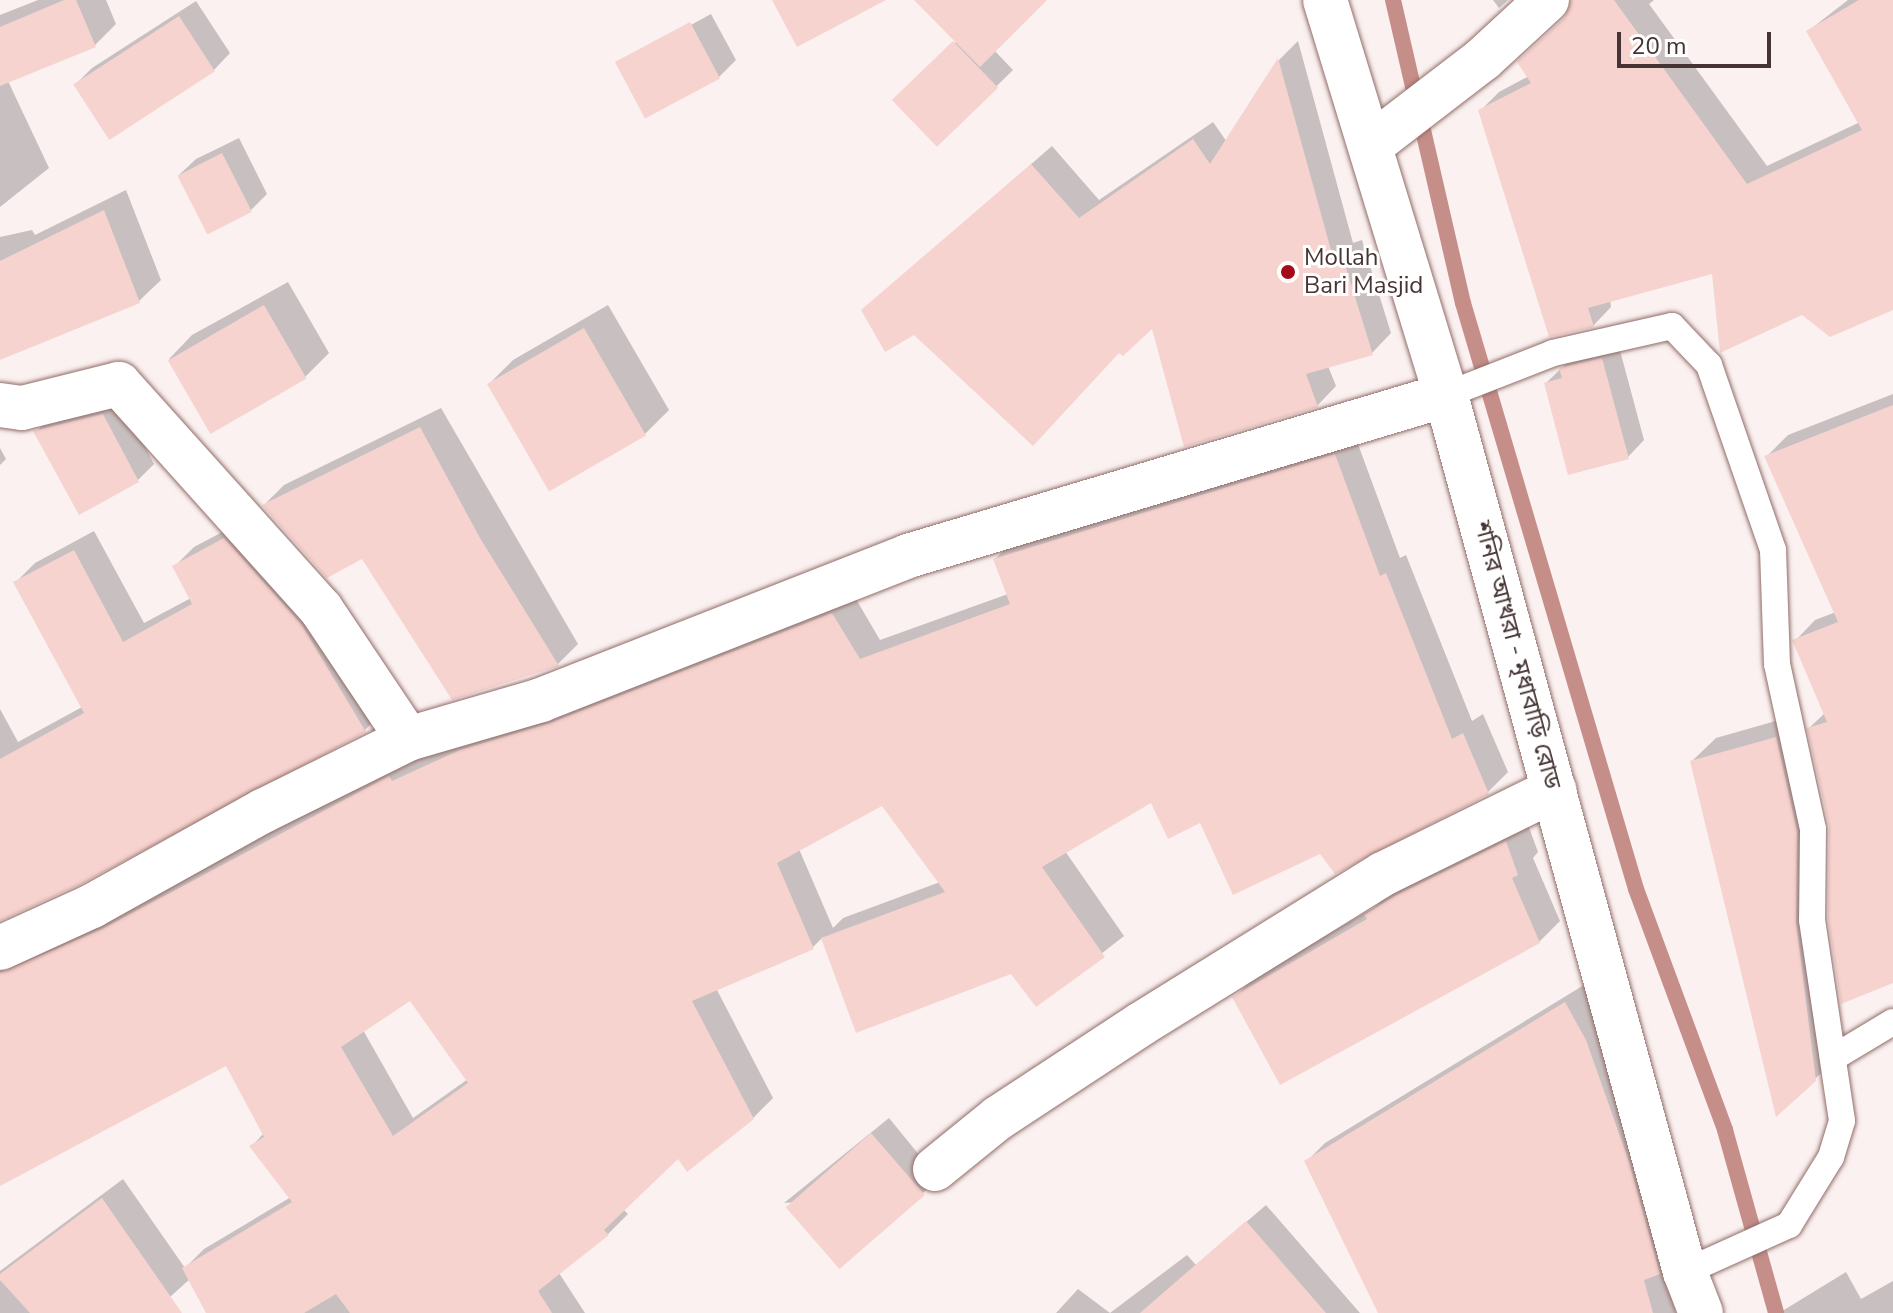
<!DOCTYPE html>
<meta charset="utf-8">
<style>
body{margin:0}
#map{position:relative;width:1893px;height:1313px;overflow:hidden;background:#faf1f0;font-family:"Nunito Sans","Noto Sans Bengali",sans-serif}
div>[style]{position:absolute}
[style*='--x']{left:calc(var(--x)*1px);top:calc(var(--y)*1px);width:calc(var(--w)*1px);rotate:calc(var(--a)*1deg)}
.shadow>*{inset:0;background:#0003}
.stream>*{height:16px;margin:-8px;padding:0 8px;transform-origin:8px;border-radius:8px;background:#c68e89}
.building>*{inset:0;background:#f7d3cf;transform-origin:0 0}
.roads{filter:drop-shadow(0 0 2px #926c68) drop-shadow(0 0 2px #926c68)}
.lane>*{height:26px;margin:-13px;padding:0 13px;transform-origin:13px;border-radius:13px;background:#fff}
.street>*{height:44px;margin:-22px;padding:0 22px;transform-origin:22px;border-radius:22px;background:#fff}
.secondary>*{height:44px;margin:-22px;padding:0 22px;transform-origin:22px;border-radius:22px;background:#fff}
.dots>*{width:22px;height:22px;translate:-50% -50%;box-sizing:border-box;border:4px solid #fff;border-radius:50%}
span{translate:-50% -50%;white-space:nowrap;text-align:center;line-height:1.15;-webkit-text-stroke:6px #fff;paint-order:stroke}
.poi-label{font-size:24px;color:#453433}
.left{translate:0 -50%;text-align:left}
.street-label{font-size:24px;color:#453433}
.scale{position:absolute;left:1617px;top:32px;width:154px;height:36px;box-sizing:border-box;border:4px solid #453433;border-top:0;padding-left:10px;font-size:24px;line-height:28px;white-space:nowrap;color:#453433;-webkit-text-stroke:6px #fff;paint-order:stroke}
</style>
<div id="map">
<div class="shadow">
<div style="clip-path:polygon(38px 0,106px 0,116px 24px,95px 45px,8px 81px,49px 168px,0 207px,0 15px)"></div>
<div style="clip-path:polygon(916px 0,1044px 0,994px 50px,1013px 70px,938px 144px,896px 101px,957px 41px)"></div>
<div style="clip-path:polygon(1493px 0,1508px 0,1499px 8px)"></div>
<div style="clip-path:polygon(1571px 0,1654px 0,1649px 4px,1767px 166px,1858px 123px,1808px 31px,1848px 0,1893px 0,1893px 308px,1802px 312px,1714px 272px,1610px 300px,1611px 307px,1593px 326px,1480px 111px,1499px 92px,1529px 76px,1567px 17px)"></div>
<div style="clip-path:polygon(196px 1px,230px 53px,214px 70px,76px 84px,92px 68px)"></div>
<div style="clip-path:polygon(711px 14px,736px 60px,719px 77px,638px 54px)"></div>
<div style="clip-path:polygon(1298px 41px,1353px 243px,1362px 240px,1391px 333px,1372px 353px,1328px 366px,1336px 386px,1317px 406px,1153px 325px,1120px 351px,914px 333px,863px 310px,1052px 146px,1099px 200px,1213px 122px,1227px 142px,1280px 59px)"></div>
<div style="clip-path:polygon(239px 138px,267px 194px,250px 211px,179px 175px,196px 159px)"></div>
<div style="clip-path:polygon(126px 190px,161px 280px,139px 301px,0 358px,0 237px,32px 230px,35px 235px)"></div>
<div style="clip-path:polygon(288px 282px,329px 353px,305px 377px,211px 432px,169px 359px,192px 335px)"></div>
<div style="clip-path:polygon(608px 305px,669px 410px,645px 434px,489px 384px,513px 360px)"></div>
<div style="clip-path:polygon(1618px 343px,1644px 440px,1628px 457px,1546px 383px,1578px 352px)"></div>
<div style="clip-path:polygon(1893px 394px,1893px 981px,1831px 825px,1809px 728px,1825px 713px,1795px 641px,1815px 620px,1836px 612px,1767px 456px,1788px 435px)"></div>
<div style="clip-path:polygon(120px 398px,154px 464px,138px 480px,36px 432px,52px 416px)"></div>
<div style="clip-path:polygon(441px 408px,578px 644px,558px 664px,264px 505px,284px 485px)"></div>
<div style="clip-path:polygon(evenodd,1355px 436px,1400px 558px,1406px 555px,1472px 721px,1483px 714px,1508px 772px,1488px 792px,1320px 851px,1201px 821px,1152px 801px,1065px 851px,1124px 936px,1037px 1004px,1012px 972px,857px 1030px,823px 937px,813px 947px,716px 988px,773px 1098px,753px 1118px,679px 1156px,623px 1209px,628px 1214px,608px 1234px,559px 1273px,585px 1313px,209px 1313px,190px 1279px,152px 1313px,0 1313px,0 1271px,123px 1179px,185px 1268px,204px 1249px,291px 1197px,252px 1146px,264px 1133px,226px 1063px,0 1184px,0 940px,482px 731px,853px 594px,880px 640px,1008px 594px,995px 559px,1015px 539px,1355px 436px,883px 804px,940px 882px,843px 918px,833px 928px,799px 849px,883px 804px,1355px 436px,411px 998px,468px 1079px,413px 1118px,363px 1030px,411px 998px)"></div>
<div style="clip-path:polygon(0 448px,6px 459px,0 465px)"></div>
<div style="clip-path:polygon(245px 520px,384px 711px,364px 731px,0 918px,0 709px,18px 742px,82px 707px,15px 583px,35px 563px,94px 531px,144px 623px,191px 598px,174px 567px,194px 547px)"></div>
<div style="clip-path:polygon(1800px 714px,1840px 1055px,1815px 1079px,1692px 761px,1716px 738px)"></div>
<div style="clip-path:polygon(1527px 822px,1538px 852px,1533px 858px,1560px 921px,1539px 942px,1234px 998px,1255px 977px,1375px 907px,1387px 895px)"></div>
<div style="clip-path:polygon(1584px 985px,1676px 1313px,1380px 1313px,1307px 1161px,1325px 1143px)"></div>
<div style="clip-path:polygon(889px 1118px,938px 1178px,922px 1194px,784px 1203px)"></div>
<div style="clip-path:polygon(1266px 1205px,1360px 1313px,1056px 1313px,1078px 1289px,1110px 1313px,1187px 1255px,1196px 1265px)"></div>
<div style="clip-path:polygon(1846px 1272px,1861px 1299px,1893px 1281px,1893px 1313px,1779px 1313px)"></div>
</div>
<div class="stream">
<div style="--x:1393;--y:0;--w:311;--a:77"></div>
<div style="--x:1463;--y:303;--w:611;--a:73.55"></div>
<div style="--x:1636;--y:889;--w:257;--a:69.7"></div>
<div style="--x:1725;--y:1130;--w:190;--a:74.4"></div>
</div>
<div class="building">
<div style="clip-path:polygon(64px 0,76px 0,96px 47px,0 86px,0 27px)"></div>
<div style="clip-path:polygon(772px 0,886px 0,797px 47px)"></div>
<div style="clip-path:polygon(914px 0,1047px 0,980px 67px)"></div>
<div style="clip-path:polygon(1571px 0,1614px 0,1747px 184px,1862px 130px,1806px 31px,1859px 0,1893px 0,1893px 310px,1830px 337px,1802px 315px,1720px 353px,1712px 274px,1588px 308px,1594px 327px,1549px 337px,1478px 110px,1531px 83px,1517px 62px,1564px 18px)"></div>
<div style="left:179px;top:16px;width:66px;height:126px;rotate:57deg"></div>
<div style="left:690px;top:22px;width:64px;height:85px;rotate:62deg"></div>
<div style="left:953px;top:41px;width:65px;height:85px;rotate:46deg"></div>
<div style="clip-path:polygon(1278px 58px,1334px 261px,1343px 258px,1373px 355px,1306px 374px,1318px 407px,1184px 447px,1152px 329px,1123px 356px,1119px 353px,1033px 446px,914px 335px,885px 352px,861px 310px,1031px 164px,1079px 218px,1193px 139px,1210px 164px)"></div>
<div style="left:222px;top:153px;width:66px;height:50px;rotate:63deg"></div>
<div style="clip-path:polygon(104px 210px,140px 303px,0 360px,0 261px)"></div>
<div style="left:264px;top:305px;width:85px;height:111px;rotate:60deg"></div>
<div style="left:584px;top:328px;width:124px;height:112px;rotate:60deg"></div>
<div style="clip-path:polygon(1602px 358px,1629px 459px,1568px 475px,1544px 383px,1562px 378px,1559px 368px)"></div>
<div style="clip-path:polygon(1893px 405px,1893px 983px,1841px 1004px,1828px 919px,1829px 826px,1807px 728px,1827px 722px,1792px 640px,1838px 622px,1764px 456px)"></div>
<div style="clip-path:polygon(103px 414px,139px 482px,79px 515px,33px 431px)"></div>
<div style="clip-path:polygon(420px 427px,480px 538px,559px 666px,452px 700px,362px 559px,327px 578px,262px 505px)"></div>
<div style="clip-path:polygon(evenodd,1335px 454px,1380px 576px,1386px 573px,1452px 739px,1463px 733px,1489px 794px,1335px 874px,1320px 854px,1233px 895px,1200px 823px,1168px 839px,1151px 803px,1042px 867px,1105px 957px,1036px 1007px,1011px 974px,856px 1033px,821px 938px,945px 892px,882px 806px,777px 863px,814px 949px,692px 1001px,754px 1119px,687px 1172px,678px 1159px,604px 1230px,609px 1235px,538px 1291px,552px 1313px,350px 1313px,336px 1294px,304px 1313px,206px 1313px,182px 1268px,292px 1202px,249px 1146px,264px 1137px,226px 1066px,0 1186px,0 973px,102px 929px,389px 776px,392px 781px,460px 750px,550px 723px,832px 613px,860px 659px,1010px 604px,993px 559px,1335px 454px,410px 1001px,468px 1083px,393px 1136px,341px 1047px,410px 1001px)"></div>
<div style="clip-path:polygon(224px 538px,301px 624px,366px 732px,81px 884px,0 921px,0 759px,84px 713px,13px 582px,74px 550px,123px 642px,192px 604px,172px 566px)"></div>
<div style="clip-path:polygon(1776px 737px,1797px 831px,1796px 922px,1816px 1081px,1776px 1117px,1690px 761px)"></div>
<div style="clip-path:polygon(1506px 841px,1518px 875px,1512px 878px,1540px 943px,1280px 1085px,1232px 997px,1367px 919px,1364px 915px,1395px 896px)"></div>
<div style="clip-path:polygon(1565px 1002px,1586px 1040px,1628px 1159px,1660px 1274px,1644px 1280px,1653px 1313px,1378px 1313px,1304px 1161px)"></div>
<div style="left:871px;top:1133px;width:82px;height:113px;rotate:49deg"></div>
<div style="clip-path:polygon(102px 1198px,182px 1313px,30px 1313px,0 1280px,0 1274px)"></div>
<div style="clip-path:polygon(1246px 1221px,1326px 1313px,1140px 1313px)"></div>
</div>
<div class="roads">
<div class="lane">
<div style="--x:1446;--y:395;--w:115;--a:-21.4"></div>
<div style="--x:1553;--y:353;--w:122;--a:-12.8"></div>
<div style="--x:1672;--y:326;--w:54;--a:46.5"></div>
<div style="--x:1709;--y:365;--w:196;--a:70.9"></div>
<div style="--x:1773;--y:550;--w:114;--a:88"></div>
<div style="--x:1777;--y:664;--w:169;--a:77.7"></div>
<div style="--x:1813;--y:829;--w:91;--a:90.6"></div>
<div style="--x:1812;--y:920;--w:203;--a:81.5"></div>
<div style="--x:1842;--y:1121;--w:38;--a:107"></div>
<div style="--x:1831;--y:1157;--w:80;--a:121.7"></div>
<div style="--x:1789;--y:1225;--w:114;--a:155.7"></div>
<div style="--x:1833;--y:1058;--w:70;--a:-31"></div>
</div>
<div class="street">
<div style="--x:1371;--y:145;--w:141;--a:-37.5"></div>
<div style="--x:1483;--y:59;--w:87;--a:-42.7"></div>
<div style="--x:0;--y:405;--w:22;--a:8"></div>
<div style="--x:22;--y:408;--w:100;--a:-13.9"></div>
<div style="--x:119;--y:384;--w:302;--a:48.1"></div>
<div style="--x:321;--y:609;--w:156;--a:56.2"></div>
<div style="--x:0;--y:948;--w:101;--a:-24.5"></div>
<div style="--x:92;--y:906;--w:196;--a:-29.1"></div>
<div style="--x:263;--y:811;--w:162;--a:-26.4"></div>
<div style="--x:408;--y:739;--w:139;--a:-16.3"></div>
<div style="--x:541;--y:700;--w:394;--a:-21.4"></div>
<div style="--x:908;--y:556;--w:562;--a:-16.66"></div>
<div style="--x:935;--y:1169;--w:81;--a:-39"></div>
<div style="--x:998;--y:1118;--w:171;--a:-33.3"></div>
<div style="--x:1141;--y:1024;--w:285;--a:-31.8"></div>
<div style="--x:1383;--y:874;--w:191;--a:-26.2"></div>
</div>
<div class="secondary">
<div style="--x:1325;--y:0;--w:413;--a:73"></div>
<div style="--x:1446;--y:395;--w:909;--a:74.76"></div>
<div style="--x:1685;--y:1272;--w:44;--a:68.7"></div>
</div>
</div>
<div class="dots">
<div style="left:1288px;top:272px;background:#a40b1a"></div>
</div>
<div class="poi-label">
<span class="left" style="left:1304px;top:272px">Mollah<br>Bari Masjid</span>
</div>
<div class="street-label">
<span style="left:1517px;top:655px;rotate:75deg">শনির আখরা - মৃধাবাড়ি রোড</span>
</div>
<div class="scale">20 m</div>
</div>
